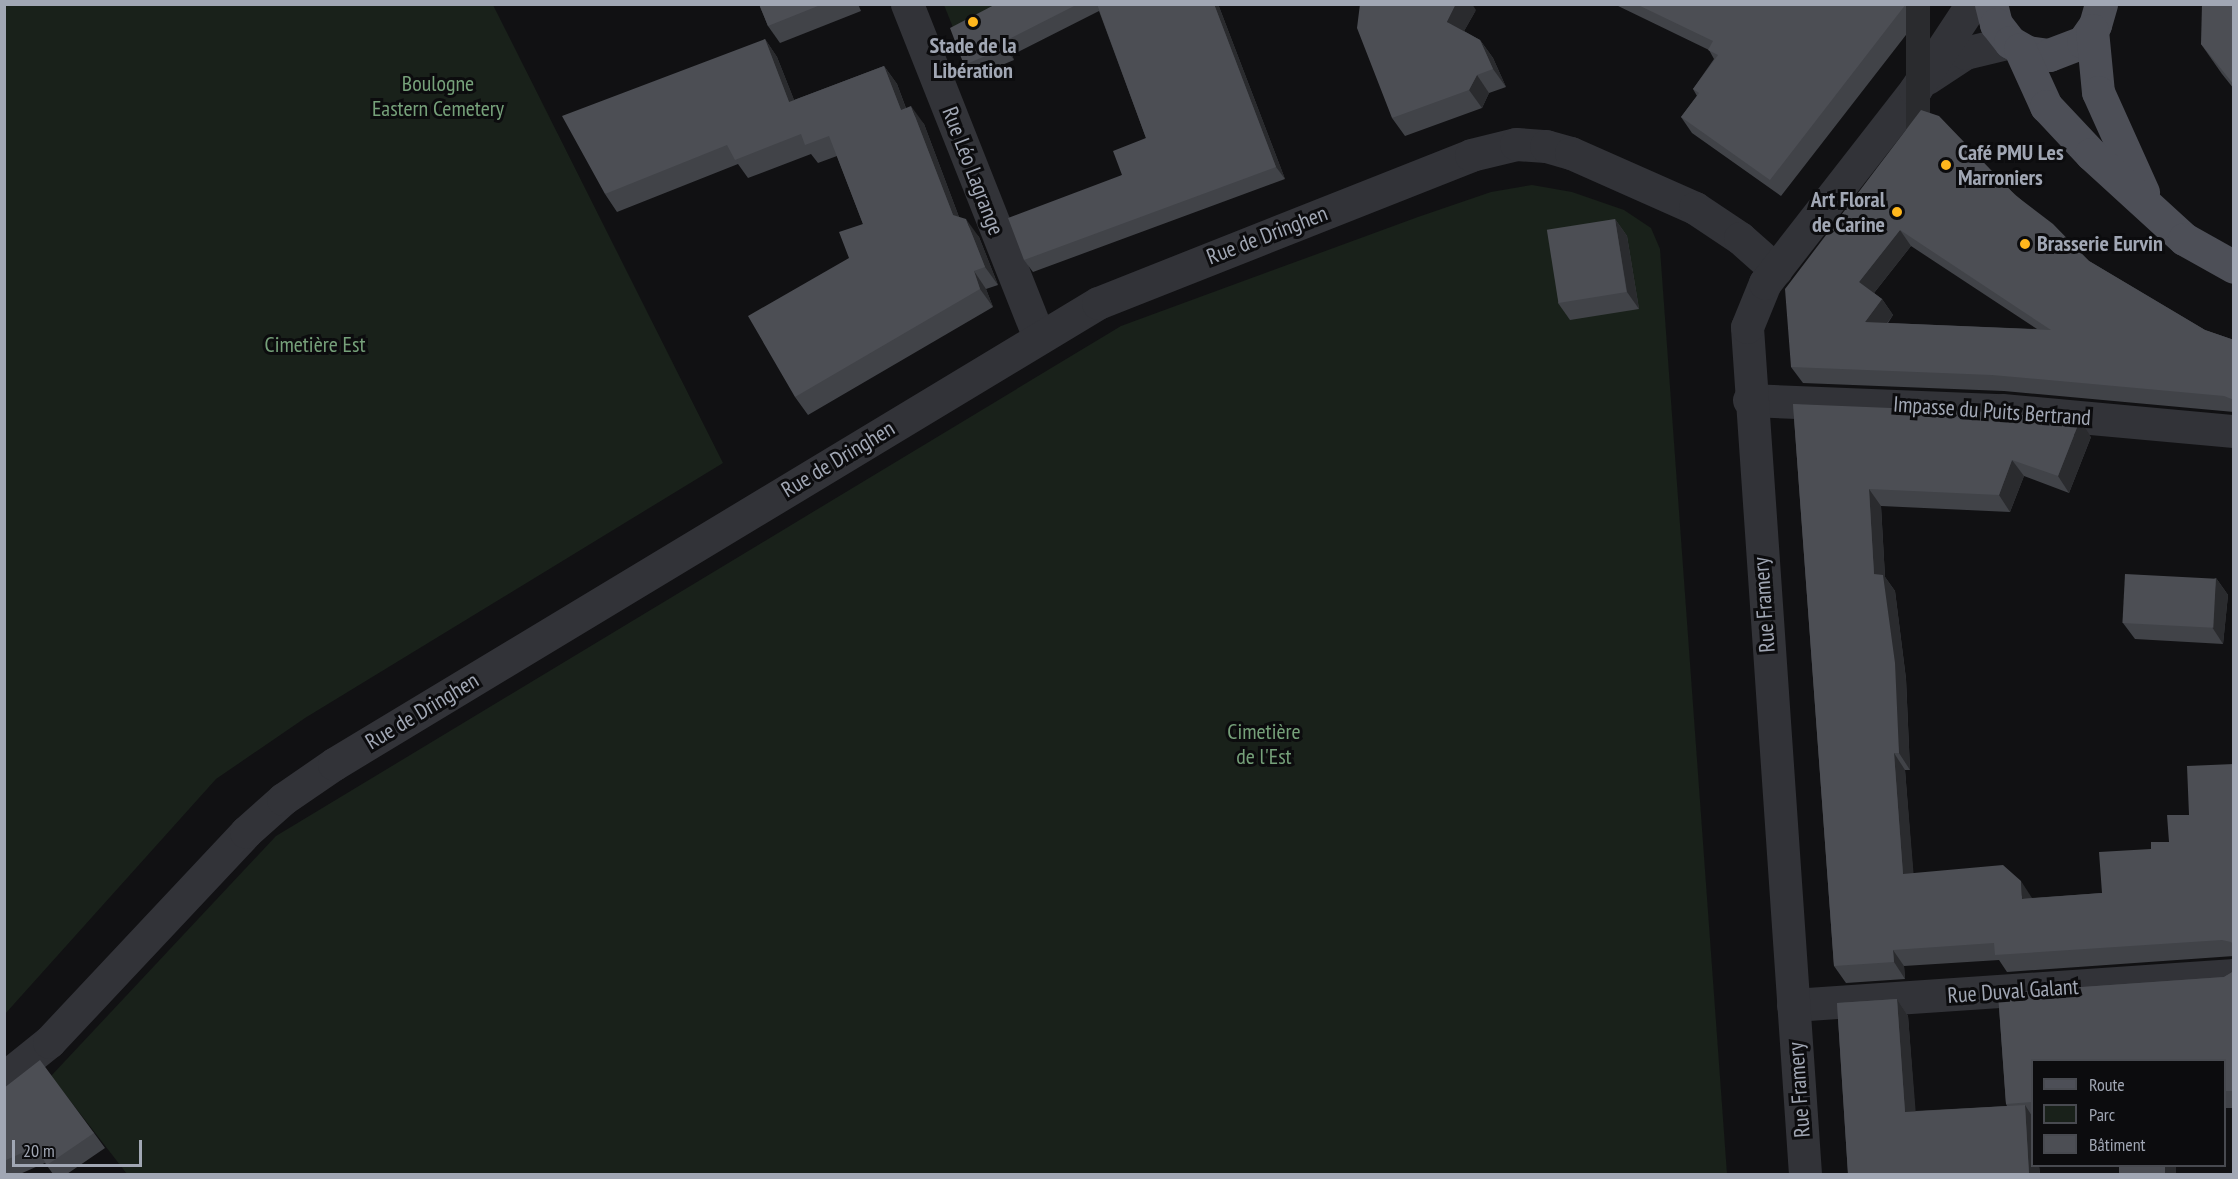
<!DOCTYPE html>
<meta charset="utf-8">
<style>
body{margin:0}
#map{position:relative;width:2238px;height:1179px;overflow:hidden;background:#111113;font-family:"PT Sans Narrow",sans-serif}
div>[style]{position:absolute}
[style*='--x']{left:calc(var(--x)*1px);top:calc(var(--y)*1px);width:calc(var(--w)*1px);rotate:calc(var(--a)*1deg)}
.green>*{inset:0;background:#19211a}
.minor>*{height:33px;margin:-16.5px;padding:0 16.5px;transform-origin:16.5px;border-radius:16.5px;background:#323338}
.major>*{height:33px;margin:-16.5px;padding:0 16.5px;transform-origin:16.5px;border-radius:16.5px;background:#4d4f57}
.wall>*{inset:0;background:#414348}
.shaded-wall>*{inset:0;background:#2a2b2e;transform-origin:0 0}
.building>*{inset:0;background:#4c4e54;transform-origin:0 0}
.dots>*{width:16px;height:16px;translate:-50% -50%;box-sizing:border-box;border:3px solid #0c0c0e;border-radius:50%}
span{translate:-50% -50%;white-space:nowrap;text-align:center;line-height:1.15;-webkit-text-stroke:6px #0c0c0e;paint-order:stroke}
.poi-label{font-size:22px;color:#a1a7b4;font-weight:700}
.left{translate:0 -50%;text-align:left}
.right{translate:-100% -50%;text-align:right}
.park-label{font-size:22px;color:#76a17a}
.street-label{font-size:22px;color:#a1a7b4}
.frame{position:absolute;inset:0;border:6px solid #a1a7b4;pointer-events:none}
.legend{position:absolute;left:2031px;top:1059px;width:195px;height:108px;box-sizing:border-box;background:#0c0c0e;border:2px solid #484a50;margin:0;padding:8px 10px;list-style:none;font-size:18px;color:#a1a7b4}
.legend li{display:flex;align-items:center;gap:12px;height:30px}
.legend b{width:30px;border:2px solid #484a50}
.scale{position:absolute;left:12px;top:1140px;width:130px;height:27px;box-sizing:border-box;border:3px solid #a1a7b4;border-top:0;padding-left:8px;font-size:18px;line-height:21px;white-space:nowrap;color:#a1a7b4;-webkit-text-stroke:4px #0c0c0e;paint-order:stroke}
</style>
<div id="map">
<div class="green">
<div style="clip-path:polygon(5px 4px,493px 5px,723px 463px,305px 718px,216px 779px,5px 1014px)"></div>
<div style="clip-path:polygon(944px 5px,1029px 5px,958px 40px)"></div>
<div style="clip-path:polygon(1532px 185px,1572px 192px,1624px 210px,1651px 228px,1660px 249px,1727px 1174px,127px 1174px,51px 1076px,276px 836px,1121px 326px,1418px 217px,1491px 192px)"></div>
</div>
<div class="minor">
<div style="--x:907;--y:4;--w:359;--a:68.4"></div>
<div style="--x:1927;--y:78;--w:45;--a:-33.3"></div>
<div style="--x:1965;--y:53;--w:46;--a:-13.7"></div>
<div style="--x:1749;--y:400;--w:253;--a:2.3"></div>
<div style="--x:2002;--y:410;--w:233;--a:5.2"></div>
<div style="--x:1793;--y:1005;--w:442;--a:-3.9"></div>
<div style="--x:4;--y:1078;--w:58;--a:-38.7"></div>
<div style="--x:49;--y:1042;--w:288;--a:-46.8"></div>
<div style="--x:246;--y:832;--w:50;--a:-41.7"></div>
<div style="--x:283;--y:799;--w:62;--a:-34.5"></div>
<div style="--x:334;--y:764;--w:892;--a:-31.11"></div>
<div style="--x:1098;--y:303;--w:401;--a:-21.6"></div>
<div style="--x:1471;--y:155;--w:46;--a:-13.7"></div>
<div style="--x:1516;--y:144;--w:30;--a:4"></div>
<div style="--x:1546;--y:146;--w:26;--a:16"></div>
<div style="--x:1571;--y:153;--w:136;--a:23.9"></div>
<div style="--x:1695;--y:208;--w:54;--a:33.7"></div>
<div style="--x:1740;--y:238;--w:48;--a:41.6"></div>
<div style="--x:1805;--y:1174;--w:849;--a:-93.92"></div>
<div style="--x:1747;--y:327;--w:48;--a:-67.8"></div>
<div style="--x:1765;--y:283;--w:244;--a:-52.1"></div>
<div style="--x:1915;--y:90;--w:103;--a:-56.5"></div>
</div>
<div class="major">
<div style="--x:1991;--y:4;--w:21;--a:76"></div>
<div style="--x:1996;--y:24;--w:23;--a:52"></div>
<div style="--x:2010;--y:42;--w:20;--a:30"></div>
<div style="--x:2027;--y:52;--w:22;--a:8"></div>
<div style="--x:2049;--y:55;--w:36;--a:-21"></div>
<div style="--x:2083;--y:42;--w:21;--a:-55"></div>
<div style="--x:2095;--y:25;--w:22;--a:-74"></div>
<div style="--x:2092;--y:30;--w:62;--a:84.5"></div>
<div style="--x:2098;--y:92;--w:110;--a:65.8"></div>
<div style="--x:2020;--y:49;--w:63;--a:65.5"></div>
<div style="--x:2046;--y:106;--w:66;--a:46.8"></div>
<div style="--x:2091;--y:154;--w:126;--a:42.4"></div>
<div style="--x:2184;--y:239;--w:57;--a:29.2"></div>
</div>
<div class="wall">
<div style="clip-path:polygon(759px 4px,858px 4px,861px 11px,780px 43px,768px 26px)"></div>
<div style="clip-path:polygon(996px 4px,1218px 4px,1285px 179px,1033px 272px,1024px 260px,1122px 175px,1146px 138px,1099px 11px,1012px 55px,1014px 60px,973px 77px,964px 65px)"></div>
<div style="clip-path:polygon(1614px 4px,1930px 4px,1781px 196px,1692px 133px,1681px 117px,1697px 96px,1693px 89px,1714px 59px,1709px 50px)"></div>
<div style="clip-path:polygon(2234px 4px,2234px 89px,2222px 74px,2201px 44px)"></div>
<div style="clip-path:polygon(1476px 10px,1464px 31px,1480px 40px,1493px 58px,1506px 87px,1489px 93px,1482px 108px,1405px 136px,1392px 118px)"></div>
<div style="clip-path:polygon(765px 39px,777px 57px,794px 100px,884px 66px,897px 84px,906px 108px,924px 124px,959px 217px,979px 237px,998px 285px,986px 289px,993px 307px,808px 415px,795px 397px,863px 224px,837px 156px,818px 163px,811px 154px,748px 178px,738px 164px,617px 212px,605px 194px)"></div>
<div style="clip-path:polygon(evenodd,1921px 110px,2089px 261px,2205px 330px,2234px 340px,2234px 412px,2004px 391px,1803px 383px,1791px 367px,1921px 110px,1911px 246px,2037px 329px,1888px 323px,1893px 315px,1882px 299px,1874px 293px,1911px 246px)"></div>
<div style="clip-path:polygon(1615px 219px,1627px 236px,1639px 309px,1570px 320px,1558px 303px)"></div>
<div style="clip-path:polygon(1793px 404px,2091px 437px,2069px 493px,2024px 476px,2010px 512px,1881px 506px,1885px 577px,1895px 591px,1906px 679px,1910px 770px,1905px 770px,1913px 873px,2032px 898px,2102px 893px,2151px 849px,2169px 842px,2189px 815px,2234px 764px,2234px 956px,2007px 972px,1999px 960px,1904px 966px,1905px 979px,1846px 983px,1834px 966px)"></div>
<div style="clip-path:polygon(2216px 578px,2228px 595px,2223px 644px,2135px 639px,2123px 623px)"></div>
<div style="clip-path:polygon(2234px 971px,2234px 1108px,2224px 1108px,2224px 1060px,2032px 1060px,2032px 1166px,2039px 1166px,2040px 1174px,1848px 1174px,1837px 1003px,1897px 999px,1908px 1016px,1915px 1111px,2007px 1106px,2006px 1104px,1998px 993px,2224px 977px)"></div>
<div style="clip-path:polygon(4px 1088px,94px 1133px,105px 1148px,67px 1174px,53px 1174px,45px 1163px,20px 1174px,4px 1174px)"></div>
</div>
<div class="shaded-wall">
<div style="clip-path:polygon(1214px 4px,1218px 4px,1285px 179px,1276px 167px)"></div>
<div style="clip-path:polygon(1456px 4px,1472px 4px,1476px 10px,1459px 40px,1447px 22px)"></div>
<div style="left:1906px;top:4px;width:24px;height:222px"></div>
<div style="clip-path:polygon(765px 39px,777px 57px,802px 120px,789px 102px)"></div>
<div style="clip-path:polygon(1480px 40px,1493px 58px,1506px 87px,1493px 69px)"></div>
<div style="clip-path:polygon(1003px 42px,1012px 55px,1014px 60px,1005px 48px)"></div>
<div style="clip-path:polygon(884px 66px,897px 84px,913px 128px,901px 110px)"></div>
<div style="clip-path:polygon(1477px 75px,1489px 93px,1482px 108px,1469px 90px)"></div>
<div style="clip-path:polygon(911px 106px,924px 124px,965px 233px,953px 215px)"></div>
<div style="clip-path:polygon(966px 219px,979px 237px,998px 285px,985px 267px)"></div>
<div style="clip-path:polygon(1615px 219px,1627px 236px,1639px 309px,1627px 292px)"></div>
<div style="clip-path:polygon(1900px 230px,1911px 246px,1870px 298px,1859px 282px)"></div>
<div style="clip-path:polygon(974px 271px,986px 289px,993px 307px,980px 289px)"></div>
<div style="clip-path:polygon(1882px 299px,1893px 315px,1876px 338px,1865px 322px)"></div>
<div style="clip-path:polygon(2080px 420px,2091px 437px,2069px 493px,2058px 476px)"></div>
<div style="clip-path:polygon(2012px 460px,2024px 476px,2010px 512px,1999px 495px)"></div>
<div style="clip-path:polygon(1869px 489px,1881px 506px,1885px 577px,1895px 591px,1906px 679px,1910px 770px,1899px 753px,1874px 574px)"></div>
<div style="clip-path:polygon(2216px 578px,2228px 595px,2223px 644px,2212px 627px)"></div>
<div style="clip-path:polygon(1894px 753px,1905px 770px,1915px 891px,1903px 874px)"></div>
<div style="clip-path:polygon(2021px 881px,2032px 898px,2022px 899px)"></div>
<div style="clip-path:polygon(1893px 950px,1904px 966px,1905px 979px,1894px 962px)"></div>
<div style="clip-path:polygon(1897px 999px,1908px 1016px,1917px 1128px,1905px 1112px)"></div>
<div style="clip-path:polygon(2025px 1105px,2032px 1116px,2032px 1166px,2039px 1166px,2040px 1174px,2029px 1174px)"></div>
<div style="left:2165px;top:1166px;width:11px;height:8px"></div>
</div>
<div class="building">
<div style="clip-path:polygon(759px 4px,823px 4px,768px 26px)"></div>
<div style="clip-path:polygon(996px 4px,1078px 4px,1003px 42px,1005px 48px,964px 65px,950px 28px)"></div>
<div style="clip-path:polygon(1097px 4px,1214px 4px,1276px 167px,1024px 260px,1008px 218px,1122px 175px,1113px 151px,1146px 138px)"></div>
<div style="clip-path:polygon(1360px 4px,1456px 4px,1447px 22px,1480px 40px,1493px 69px,1477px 75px,1469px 90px,1392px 118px,1357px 28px)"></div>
<div style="clip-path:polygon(1636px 4px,1906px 4px,1770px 180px,1681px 117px,1699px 93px,1693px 89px,1718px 55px,1708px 50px,1713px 41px)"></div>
<div style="clip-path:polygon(2202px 4px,2234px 4px,2234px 85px,2201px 44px)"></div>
<div style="clip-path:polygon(765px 39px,789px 102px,884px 66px,901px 110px,911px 106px,953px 215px,966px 219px,985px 267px,974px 271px,980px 289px,795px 397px,748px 316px,849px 258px,839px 232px,863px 224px,829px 136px,805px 145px,801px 134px,735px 160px,727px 145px,605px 194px,562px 116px)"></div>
<div style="clip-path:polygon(evenodd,1921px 110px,1939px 116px,2015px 195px,2053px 224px,2089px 261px,2205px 330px,2234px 340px,2234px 400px,2224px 396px,1992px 375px,1791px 367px,1785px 289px,1921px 110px,1900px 230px,2051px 330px,1865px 322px,1882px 299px,1859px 282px,1900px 230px)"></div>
<div style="left:1615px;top:219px;width:74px;height:69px;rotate:81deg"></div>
<div style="clip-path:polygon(1793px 404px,1989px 412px,2080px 420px,2058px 476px,2012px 460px,1999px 495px,1869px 489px,1874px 574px,1883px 575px,1895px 663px,1899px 753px,1894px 753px,1903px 874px,2003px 865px,2021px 881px,2022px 899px,2102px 893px,2099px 852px,2151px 849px,2151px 842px,2169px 842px,2167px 815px,2189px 815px,2187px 766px,2234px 764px,2234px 945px,2231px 942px,2222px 940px,1995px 955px,1994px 943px,1893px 950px,1894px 962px,1834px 966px)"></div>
<div style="left:2125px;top:574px;width:91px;height:49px;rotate:3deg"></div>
<div style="clip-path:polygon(2234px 971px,2234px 1091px,2224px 1091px,2224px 1060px,2032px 1060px,2032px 1102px,2006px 1104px,1998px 993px,2224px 977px)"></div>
<div style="clip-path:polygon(1897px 999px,1905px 1112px,2025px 1105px,2029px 1174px,1848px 1174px,1837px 1003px)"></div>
<div style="clip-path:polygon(40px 1060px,94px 1133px,47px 1165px,35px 1147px,4px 1161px,4px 1088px)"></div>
<div style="left:2119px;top:1166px;width:46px;height:8px"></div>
</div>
<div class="dots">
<div style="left:973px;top:22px;background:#ffb71d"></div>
<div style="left:1946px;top:165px;background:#ffb71d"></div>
<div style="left:1897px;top:212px;background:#ffb71d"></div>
<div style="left:2025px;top:244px;background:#ffb71d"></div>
</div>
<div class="poi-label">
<span style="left:973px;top:58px">Stade de la<br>Libération</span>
<span class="left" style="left:1958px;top:165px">Café PMU Les<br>Marroniers</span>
<span class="right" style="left:1885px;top:212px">Art Floral<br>de Carine</span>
<span class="left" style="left:2037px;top:244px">Brasserie Eurvin</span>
</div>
<div class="park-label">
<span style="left:438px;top:96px">Boulogne<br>Eastern Cemetery</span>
<span style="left:315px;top:345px">Cimetière Est</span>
<span style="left:1264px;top:744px">Cimetière<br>de l'Est</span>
</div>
<div class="street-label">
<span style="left:973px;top:171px;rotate:69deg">Rue Léo Lagrange</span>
<span style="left:1267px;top:235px;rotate:-21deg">Rue de Dringhen</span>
<span style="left:1992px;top:411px;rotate:4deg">Impasse du Puits Bertrand</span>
<span style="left:838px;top:459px;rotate:-31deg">Rue de Dringhen</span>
<span style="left:1764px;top:605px;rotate:-94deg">Rue Framery</span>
<span style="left:422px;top:711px;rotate:-31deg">Rue de Dringhen</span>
<span style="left:2013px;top:991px;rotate:-4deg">Rue Duval Galant</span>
<span style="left:1799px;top:1090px;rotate:-94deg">Rue Framery</span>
</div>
<div class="frame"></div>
<ul class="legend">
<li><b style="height:8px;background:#4d4f57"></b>Route</li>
<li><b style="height:16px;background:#19211a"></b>Parc</li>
<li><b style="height:16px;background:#4c4e54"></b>Bâtiment</li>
</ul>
<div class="scale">20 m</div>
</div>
